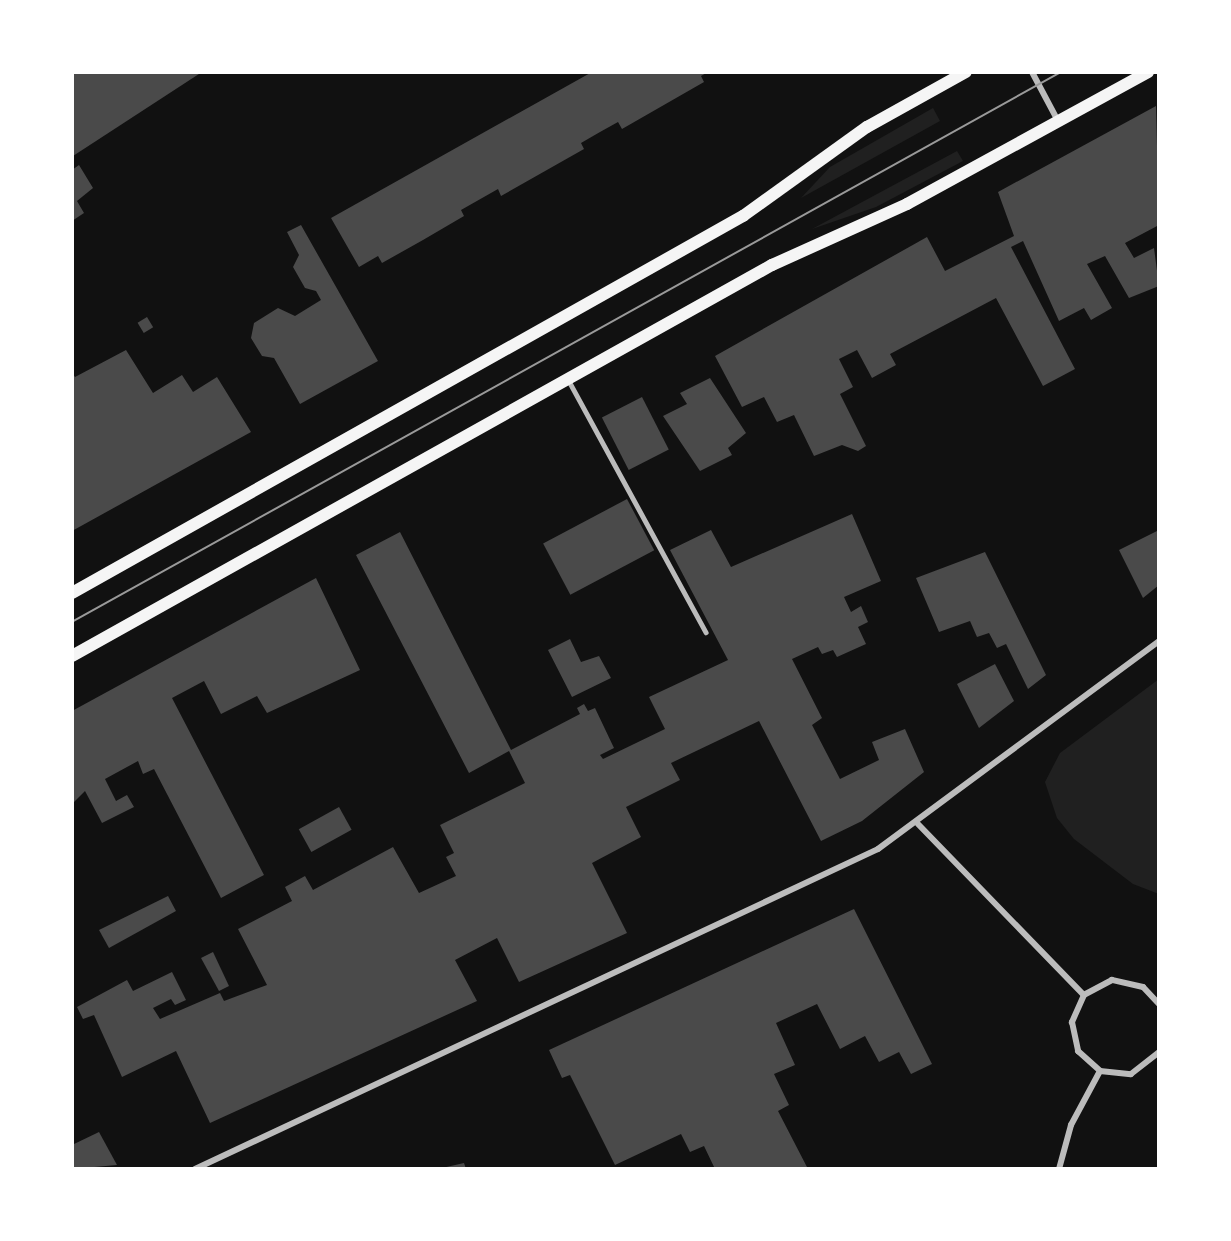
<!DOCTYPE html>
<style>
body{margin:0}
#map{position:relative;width:1231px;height:1241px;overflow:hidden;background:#111;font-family:"Sofia Sans Condensed",sans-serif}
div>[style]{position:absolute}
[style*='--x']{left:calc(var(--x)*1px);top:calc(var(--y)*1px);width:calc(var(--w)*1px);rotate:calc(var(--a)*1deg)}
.green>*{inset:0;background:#202020}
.building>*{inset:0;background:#4a4a4a;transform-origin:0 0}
.service>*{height:4.5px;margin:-2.25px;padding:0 2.25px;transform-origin:2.25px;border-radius:2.25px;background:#bcbcbc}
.minor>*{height:6px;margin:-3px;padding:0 3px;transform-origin:3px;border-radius:3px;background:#bcbcbc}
.secondary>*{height:12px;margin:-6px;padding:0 6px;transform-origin:6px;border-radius:6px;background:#f5f5f5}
.tram>*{height:1.5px;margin:-0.75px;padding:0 0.75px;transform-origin:0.75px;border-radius:0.75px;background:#9a9a9a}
span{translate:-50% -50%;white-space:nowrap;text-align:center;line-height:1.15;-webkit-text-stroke:4.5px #fff;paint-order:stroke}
.frame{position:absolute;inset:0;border:74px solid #fff;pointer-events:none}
</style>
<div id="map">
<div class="green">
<div style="clip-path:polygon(933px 108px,940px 121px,801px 198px,830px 167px)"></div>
<div style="clip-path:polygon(957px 151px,963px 161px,876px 207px,812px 229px)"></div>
<div style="clip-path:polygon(1159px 679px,1159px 894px,1133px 884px,1074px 839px,1057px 818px,1045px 782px,1060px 753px)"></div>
</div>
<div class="building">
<div style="clip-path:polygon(72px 72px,202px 72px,73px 156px)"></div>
<div style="clip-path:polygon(592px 72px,708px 72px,701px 76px,704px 82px,622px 129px,618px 122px,600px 132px,581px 143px,584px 149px,501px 196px,498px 189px,461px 210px,464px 216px,423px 240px,382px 263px,378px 256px,359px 267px,331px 218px)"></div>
<div style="clip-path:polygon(1156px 106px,1159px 225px,1125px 243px,1134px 258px,1154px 248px,1159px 286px,1129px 298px,1105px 256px,1087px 264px,1112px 308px,1091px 320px,1084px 308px,1059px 321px,1023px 241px,1011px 247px,1075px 369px,1043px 386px,996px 298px,890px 354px,896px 365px,872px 378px,857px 350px,839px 359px,853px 387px,840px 394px,866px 446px,858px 451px,842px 445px,814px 456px,794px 415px,777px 422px,764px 397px,742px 407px,715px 356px,927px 237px,945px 271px,1014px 236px,998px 192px)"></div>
<div style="clip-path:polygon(79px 165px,93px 188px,77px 201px,84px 213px,72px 221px,72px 170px)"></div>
<div style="clip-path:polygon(301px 225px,378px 361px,300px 404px,274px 358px,262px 356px,251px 338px,254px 323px,278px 308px,295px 316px,321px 300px,316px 291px,305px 288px,293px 267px,299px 255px,287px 232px)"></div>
<div style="left:147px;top:317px;width:12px;height:11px;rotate:59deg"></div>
<div style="clip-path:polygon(126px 350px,153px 393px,182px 375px,193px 392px,217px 377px,251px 432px,72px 531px,72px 373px,75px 377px)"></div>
<div style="clip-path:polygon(710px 378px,746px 433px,728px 448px,732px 455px,700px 471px,663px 416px,687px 404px,680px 393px)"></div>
<div style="left:642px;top:397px;width:59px;height:45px;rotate:63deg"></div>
<div style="left:627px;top:499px;width:58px;height:95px;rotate:62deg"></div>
<div style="clip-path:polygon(852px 514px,881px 581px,844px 597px,851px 612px,861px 606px,868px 622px,858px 627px,866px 644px,837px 657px,833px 650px,822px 654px,818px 647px,792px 659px,822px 718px,812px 725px,840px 779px,879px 760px,872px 742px,905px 729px,924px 772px,862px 821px,821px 841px,759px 721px,671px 763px,680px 780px,626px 807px,641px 837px,592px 863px,627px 933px,519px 982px,497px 938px,455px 960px,477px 1001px,210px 1123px,176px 1051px,122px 1077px,94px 1015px,83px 1019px,77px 1007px,127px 980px,133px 991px,172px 972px,186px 1000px,175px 1005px,171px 999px,153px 1008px,160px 1019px,220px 993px,224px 1001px,267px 985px,238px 929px,292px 901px,285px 887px,305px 876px,313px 890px,393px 847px,419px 893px,456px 876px,446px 857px,454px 853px,440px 825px,525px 783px,509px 751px,469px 773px,356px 555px,400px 532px,511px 750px,580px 714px,577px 708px,584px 704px,588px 711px,595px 708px,614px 748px,600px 755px,603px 759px,665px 729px,649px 697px,728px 660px,670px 550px,711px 530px,731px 567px)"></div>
<div style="clip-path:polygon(1159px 530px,1159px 585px,1143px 598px,1119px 550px)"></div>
<div style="clip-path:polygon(985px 552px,1046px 675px,1028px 689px,1006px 644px,997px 648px,989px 633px,977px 637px,970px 621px,939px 632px,916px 578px)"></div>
<div style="clip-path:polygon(316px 578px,360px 670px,267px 713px,257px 696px,221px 714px,204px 681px,172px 698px,264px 875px,221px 898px,154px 769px,143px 774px,138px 761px,105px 779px,116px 801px,127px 795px,134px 807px,102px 823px,85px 791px,72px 804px,72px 711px)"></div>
<div style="clip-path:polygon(570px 639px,581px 662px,599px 656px,611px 678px,572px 697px,548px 650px)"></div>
<div style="clip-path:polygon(995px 664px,1014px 701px,979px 728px,957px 684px)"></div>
<div style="left:339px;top:807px;width:26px;height:46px;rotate:61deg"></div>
<div style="clip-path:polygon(168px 896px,176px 911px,109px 948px,99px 930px)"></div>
<div style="clip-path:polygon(854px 909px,932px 1064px,911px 1074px,899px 1052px,879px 1062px,865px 1036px,840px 1049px,817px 1004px,776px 1023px,795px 1065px,774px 1074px,789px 1105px,778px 1111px,808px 1169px,715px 1169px,704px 1146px,690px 1152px,681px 1134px,615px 1165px,570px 1075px,562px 1078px,549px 1050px)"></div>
<div style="clip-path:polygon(213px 952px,229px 986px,219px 991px,201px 958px)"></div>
<div style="clip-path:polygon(99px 1132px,117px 1165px,72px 1169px,72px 1145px)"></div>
<div style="clip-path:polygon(464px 1163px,466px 1169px,442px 1169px,442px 1168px)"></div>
</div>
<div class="service">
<div style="--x:569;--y:381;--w:286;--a:61.4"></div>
</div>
<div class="minor">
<div style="--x:1032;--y:72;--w:55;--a:62"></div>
<div style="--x:918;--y:824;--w:238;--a:45.9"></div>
<div style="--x:1159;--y:1004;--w:23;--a:-133"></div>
<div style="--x:1143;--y:987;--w:32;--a:-167"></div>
<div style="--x:1112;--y:980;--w:32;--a:152"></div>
<div style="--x:1084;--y:995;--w:30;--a:114"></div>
<div style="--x:1072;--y:1022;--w:30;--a:78"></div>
<div style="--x:1078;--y:1051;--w:30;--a:42"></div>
<div style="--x:1100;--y:1071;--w:31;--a:6"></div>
<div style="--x:1131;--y:1074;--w:36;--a:-38"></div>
<div style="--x:195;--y:1169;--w:754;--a:-25.1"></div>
<div style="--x:878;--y:849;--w:350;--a:-36.5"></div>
<div style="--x:1059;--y:1169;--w:46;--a:-74.7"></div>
<div style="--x:1071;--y:1125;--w:61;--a:-61.8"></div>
</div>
<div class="secondary">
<div style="--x:72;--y:593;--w:770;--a:-29.33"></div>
<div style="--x:743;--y:216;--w:153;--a:-35.7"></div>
<div style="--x:867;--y:127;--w:113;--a:-29.1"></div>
<div style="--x:72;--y:656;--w:802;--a:-29.19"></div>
<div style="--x:772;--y:265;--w:148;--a:-24.3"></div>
<div style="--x:907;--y:204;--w:275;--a:-28.7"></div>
</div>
<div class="tram">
<div style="--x:72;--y:622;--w:1132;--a:-29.08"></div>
</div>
<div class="frame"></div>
</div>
